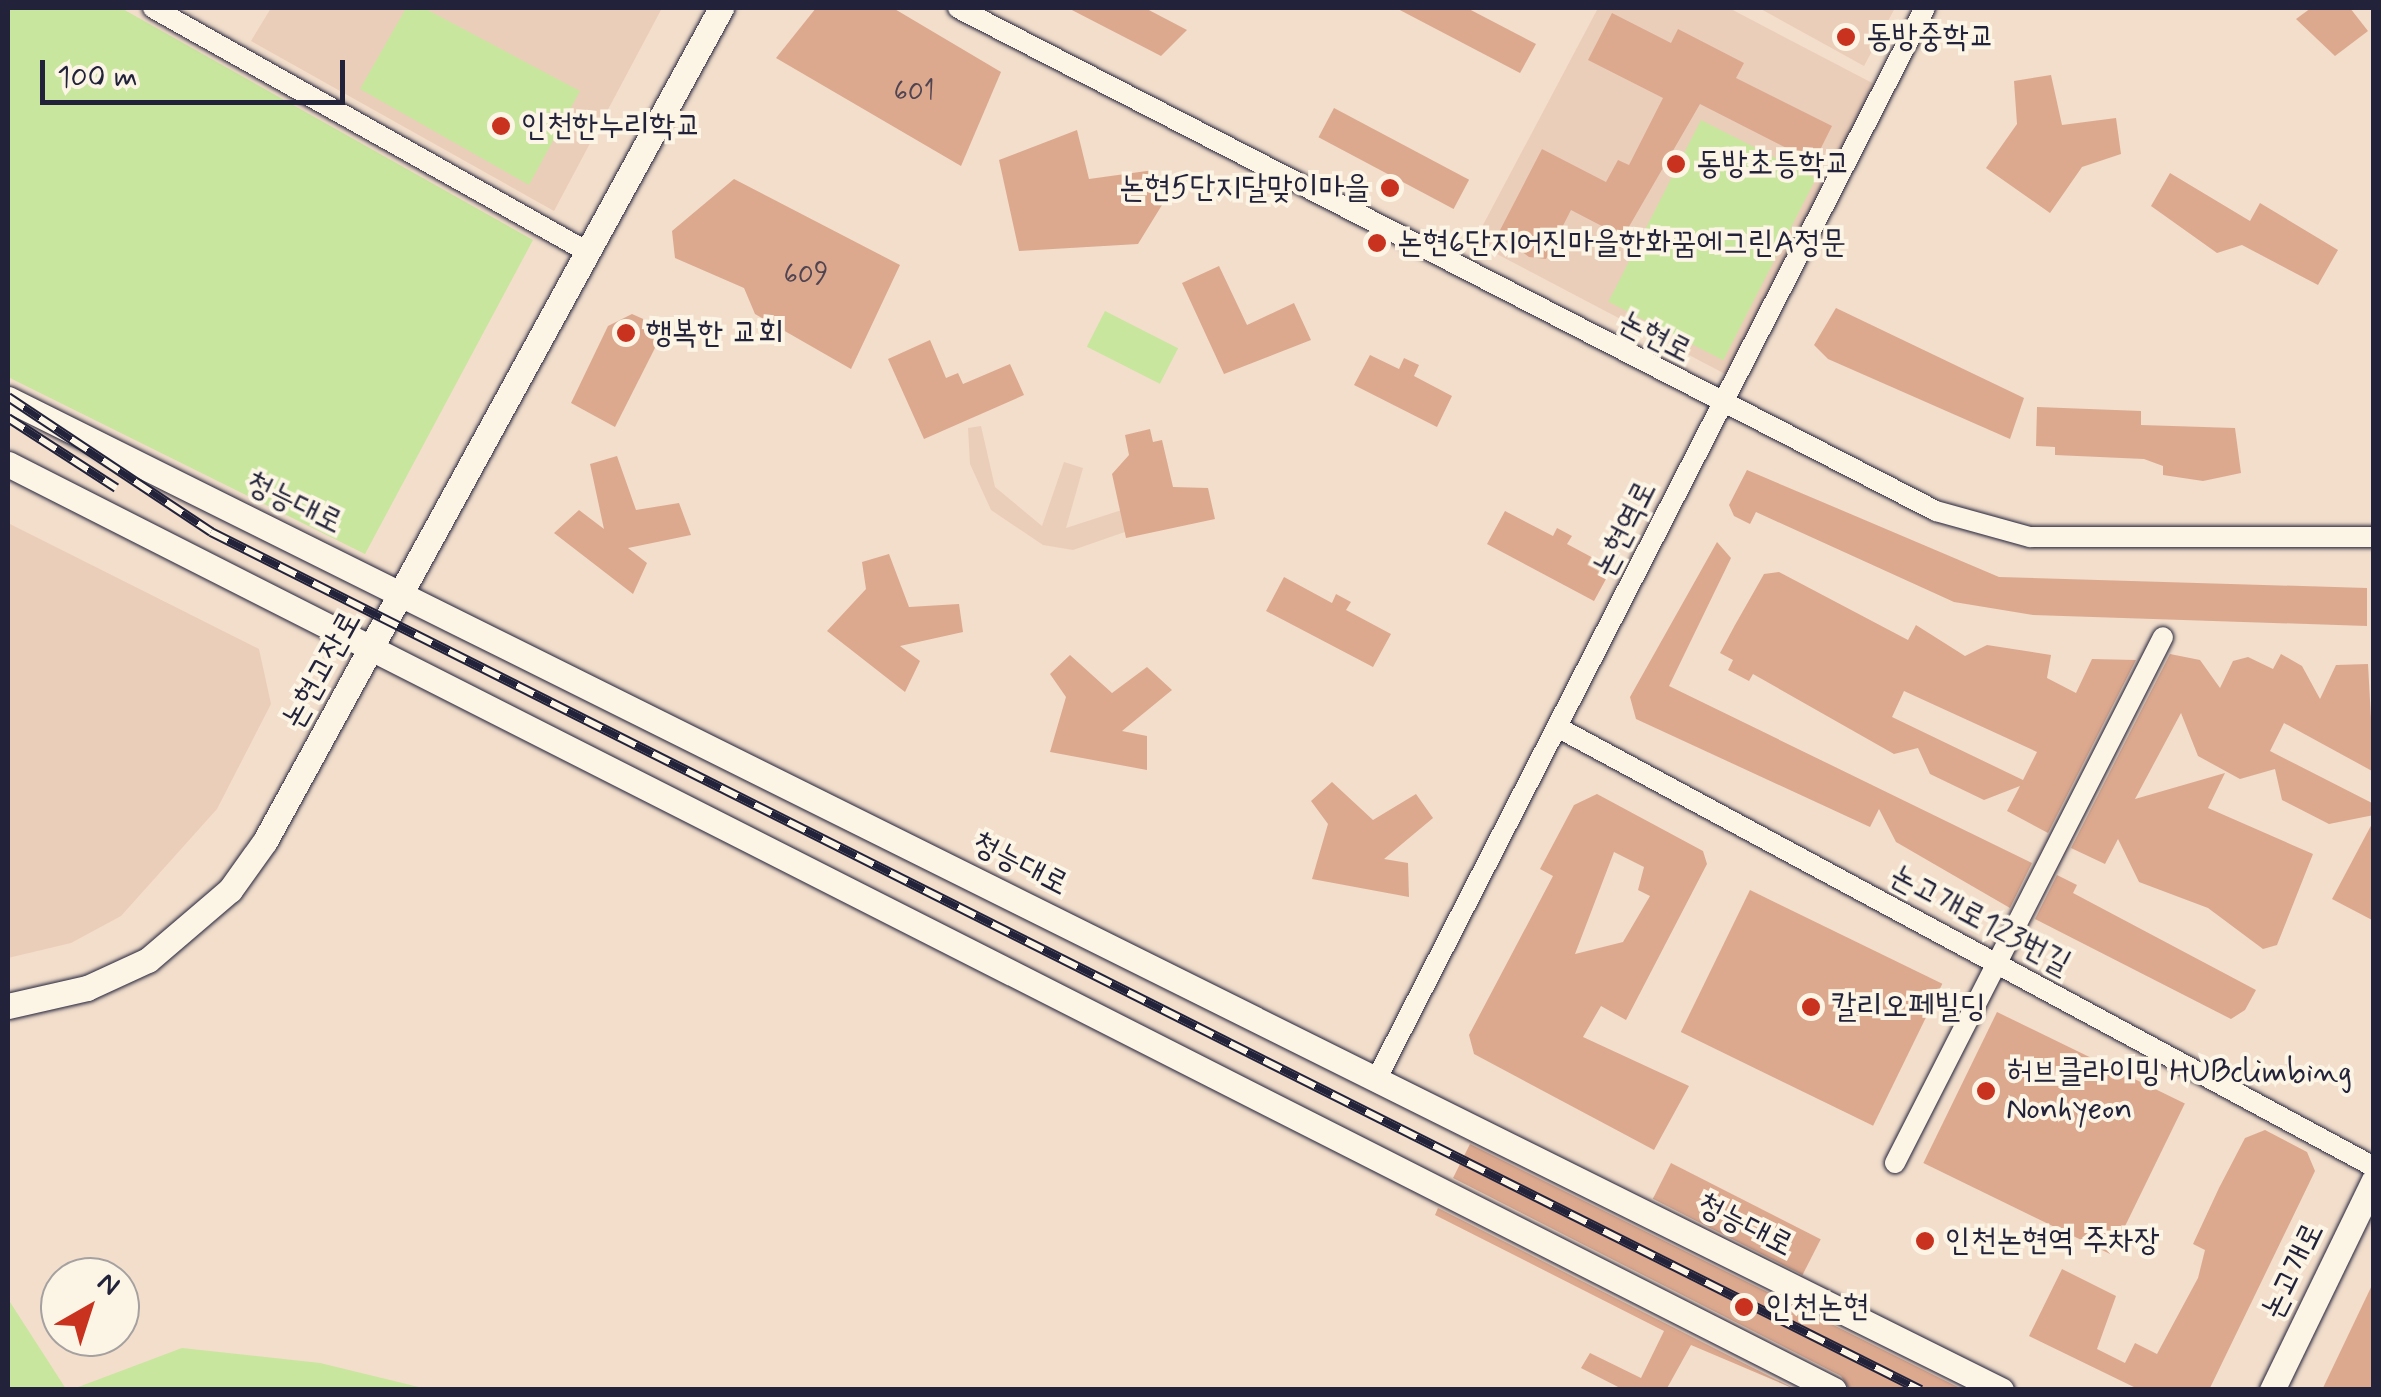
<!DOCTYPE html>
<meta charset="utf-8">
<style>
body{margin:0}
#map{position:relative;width:2381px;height:1397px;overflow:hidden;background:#f2decb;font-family:Mynerve,"Poor Story",sans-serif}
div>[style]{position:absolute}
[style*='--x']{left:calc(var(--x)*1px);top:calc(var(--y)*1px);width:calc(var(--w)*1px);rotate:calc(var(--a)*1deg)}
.built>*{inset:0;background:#ebceb9}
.green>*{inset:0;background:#c8e69e;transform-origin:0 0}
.building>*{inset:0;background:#dca98f;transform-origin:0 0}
.roads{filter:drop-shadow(0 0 2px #22223b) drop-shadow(0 0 2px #22223b)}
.minor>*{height:20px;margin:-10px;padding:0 10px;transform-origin:10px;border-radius:10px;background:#fcf5e5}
.major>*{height:25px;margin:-12.5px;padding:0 12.5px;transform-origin:12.5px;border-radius:12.5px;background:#fcf5e5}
.rail>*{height:10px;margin-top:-5px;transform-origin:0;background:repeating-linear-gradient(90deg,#fcf5e5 0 19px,#22223b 0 38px);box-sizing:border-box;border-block:2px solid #22223b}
.dots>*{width:28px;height:28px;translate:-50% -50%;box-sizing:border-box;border:5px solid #fcf5e5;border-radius:50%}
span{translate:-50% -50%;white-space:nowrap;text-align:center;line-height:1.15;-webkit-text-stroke:8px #fcf5e5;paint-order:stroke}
.number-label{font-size:28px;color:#504450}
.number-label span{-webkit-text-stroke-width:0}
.poi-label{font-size:32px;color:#22223b}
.left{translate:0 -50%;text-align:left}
.right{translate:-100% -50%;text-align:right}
.street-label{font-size:32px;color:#22223b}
.frame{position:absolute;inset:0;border:10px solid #22223b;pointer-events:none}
.north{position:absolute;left:40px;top:1257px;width:100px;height:100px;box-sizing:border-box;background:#fcf5e5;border:2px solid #a5a1a1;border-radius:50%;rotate:39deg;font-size:28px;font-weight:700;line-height:40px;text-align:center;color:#22223b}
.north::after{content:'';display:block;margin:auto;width:35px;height:45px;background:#c8321e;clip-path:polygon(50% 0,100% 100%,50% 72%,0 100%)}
.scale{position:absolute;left:40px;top:60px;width:305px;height:45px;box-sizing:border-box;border:5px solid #22223b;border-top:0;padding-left:12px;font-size:30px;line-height:35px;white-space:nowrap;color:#22223b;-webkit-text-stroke:8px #fcf5e5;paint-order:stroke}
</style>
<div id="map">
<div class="built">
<div style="clip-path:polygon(271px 8px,662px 8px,554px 211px,251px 41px)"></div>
<div style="clip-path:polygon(1598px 8px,1729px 8px,1878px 86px,1727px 375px,1474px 242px)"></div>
<div style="clip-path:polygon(1759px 8px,1895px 8px,1864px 66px)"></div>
<div style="clip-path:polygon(981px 426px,995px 487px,1042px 526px,1064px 462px,1083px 468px,1066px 528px,1134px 506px,1142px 526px,1073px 550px,1043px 545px,991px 510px,970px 464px,968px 428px)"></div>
<div style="clip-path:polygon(8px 523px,259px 649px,271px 704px,217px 809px,121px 916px,71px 943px,8px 958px)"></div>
</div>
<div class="green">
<div style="clip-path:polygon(8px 8px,121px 8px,533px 240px,365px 554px,8px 377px)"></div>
<div style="clip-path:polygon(406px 8px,424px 8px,580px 91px,529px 185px,360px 89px)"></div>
<div style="left:1701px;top:120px;width:129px;height:204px;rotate:27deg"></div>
<div style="left:1105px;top:311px;width:82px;height:40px;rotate:27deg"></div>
<div style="clip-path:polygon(8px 1299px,66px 1389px,8px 1389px)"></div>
<div style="clip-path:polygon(182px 1348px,320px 1363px,427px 1389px,73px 1389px)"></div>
</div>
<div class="building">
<div style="clip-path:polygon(816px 8px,893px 8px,1001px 72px,961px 166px,776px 58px)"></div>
<div style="clip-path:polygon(1068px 8px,1145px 8px,1187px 30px,1161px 56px)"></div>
<div style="clip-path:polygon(1396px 8px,1467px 8px,1536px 44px,1520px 73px)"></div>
<div style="clip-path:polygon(2311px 8px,2350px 8px,2368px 31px,2335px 56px,2296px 19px)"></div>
<div style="clip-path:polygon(1612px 13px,1671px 43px,1678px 29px,1744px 63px,1736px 78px,1832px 126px,1814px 162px,1700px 104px,1623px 237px,1571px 210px,1546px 259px,1529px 257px,1498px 234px,1542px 149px,1606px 182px,1618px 160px,1629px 165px,1663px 98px,1588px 60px)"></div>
<div style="clip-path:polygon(2051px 75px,2062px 125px,2116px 118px,2121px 154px,2082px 167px,2050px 213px,1986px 168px,2017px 124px,2014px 81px)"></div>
<div style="left:1334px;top:108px;width:153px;height:33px;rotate:28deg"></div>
<div style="clip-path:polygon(1077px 130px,1089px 179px,1154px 170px,1162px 205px,1138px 244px,1019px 251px,999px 160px)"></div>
<div style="clip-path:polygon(2170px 173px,2250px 221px,2260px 203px,2338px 250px,2318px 285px,2242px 245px,2217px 253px,2151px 206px)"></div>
<div style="clip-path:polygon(734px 179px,900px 265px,851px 369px,755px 314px,744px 288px,675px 258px,672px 231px)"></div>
<div style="clip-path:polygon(1219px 266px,1247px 325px,1294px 303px,1311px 340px,1224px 374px,1182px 283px)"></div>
<div style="clip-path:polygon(1836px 308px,2024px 398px,2010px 439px,1828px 359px,1814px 345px)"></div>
<div style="clip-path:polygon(632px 314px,650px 322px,658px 342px,615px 427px,571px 403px,608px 326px)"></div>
<div style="clip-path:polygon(930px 340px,946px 378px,958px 373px,963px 384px,1010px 364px,1024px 395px,924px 439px,888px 359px)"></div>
<div style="clip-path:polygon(1370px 355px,1399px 369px,1404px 358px,1419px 365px,1414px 376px,1452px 396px,1437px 427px,1354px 385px)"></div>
<div style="clip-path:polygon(2037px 407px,2141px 411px,2141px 425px,2235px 428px,2241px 473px,2203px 481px,2163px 475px,2163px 466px,2144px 459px,2055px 455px,2055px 447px,2036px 446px)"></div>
<div style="clip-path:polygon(1150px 429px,1153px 442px,1162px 440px,1173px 487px,1208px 488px,1215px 519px,1126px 538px,1112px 474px,1129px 455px,1125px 435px)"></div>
<div style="clip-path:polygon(617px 456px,636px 510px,679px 503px,691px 535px,628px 548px,647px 563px,633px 594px,554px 533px,579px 510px,604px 529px,590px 464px)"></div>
<div style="clip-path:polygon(1747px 470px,1999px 577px,2367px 588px,2367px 626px,2033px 615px,1954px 602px,1756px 512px,1750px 524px,1734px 516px,1729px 505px)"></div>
<div style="clip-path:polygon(1505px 511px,1553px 536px,1557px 528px,1572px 536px,1567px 544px,1612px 568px,1594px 601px,1487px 544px)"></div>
<div style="clip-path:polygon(1717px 542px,1731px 558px,1669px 686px,2032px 863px,2010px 908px,1896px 842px,1879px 809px,1870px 827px,1636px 719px,1630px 697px)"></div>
<div style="clip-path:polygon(889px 554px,909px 607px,959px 604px,963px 632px,900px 646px,920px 661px,905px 692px,827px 631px,866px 589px,862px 562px)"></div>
<div style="clip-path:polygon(evenodd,1779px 572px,1908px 640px,1916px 625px,1965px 656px,1987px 645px,2051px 655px,2047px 678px,2076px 693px,2092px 659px,2136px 660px,2048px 833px,2007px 811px,2020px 786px,1984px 800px,1930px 774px,1918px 748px,1894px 754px,1753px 674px,1749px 681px,1728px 670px,1733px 660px,1720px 653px,1735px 625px,1764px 574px,1779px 572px,1904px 691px,2037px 752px,2023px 780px,1892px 717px,1904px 691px)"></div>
<div style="clip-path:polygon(1284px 577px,1332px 603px,1336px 594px,1351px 602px,1346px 610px,1391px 634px,1373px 667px,1266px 611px)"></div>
<div style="clip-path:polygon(2170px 654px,2200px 660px,2220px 688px,2233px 661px,2248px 657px,2273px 669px,2281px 654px,2302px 666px,2320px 699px,2336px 665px,2368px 664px,2374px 772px,2284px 723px,2270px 751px,2374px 804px,2374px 815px,2329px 824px,2282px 800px,2275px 769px,2240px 779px,2198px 756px,2181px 713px,2135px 799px,2225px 773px,2208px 808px,2313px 854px,2277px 945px,2263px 949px,2208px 908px,2139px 882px,2118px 839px,2105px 864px,2071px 848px)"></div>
<div style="clip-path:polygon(1070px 655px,1112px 693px,1147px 667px,1172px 690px,1122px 731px,1147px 736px,1147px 770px,1050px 752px,1066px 697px,1050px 674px)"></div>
<div style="clip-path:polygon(1332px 782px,1373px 820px,1416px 794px,1433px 818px,1384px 859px,1408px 863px,1409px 897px,1312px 879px,1328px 824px,1311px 801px)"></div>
<div style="clip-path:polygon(evenodd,1597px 794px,1703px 851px,1707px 864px,1626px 1020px,1601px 1006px,1583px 1037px,1689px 1086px,1654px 1150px,1474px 1054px,1469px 1035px,1553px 876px,1540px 869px,1574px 805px,1597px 794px,1614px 852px,1644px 867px,1638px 890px,1650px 896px,1623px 942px,1575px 954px,1614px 852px)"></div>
<div style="clip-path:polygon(2374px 820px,2374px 921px,2332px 899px)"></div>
<div style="clip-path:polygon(2057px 875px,2077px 885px,2073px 893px,2256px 990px,2245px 1010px,2231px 1019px,2035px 919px)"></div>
<div style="left:1750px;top:890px;width:214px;height:158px;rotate:26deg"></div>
<div style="left:1997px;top:1012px;width:209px;height:168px;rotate:26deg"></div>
<div style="clip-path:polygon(2265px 1130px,2307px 1152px,2315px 1171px,2209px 1390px,2140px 1390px,2029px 1336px,2062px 1269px,2116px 1296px,2097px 1349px,2125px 1363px,2135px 1343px,2157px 1354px,2198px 1278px,2205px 1250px,2193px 1244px,2219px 1188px,2245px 1138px)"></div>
<div style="clip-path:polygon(1470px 1144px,1964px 1390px,1850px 1390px,1841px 1376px,1453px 1178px)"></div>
<div style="left:1671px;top:1163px;width:168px;height:40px;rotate:27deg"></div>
<div style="clip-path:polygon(1438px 1208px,1797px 1390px,1691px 1345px,1666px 1390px,1624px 1390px,1581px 1368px,1590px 1353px,1641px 1378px,1664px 1331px,1435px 1215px)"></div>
<div style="clip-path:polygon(2374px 1281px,2374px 1390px,2322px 1390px)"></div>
</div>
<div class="roads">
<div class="minor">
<div style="--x:153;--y:8;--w:498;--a:29.3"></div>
<div style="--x:958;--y:8;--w:1100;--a:27.22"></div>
<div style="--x:1936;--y:511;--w:98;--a:15.5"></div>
<div style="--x:2030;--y:537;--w:344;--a:0"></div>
<div style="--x:1557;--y:727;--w:928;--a:28.3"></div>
<div style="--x:1377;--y:1078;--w:1202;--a:-62.88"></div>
<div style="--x:1895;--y:1163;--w:590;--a:-63"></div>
</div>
<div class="major">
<div style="--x:8;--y:399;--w:2226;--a:26.44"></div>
<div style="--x:8;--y:464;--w:2047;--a:26.89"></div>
<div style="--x:8;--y:1006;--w:81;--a:-12.8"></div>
<div style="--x:87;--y:988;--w:67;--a:-24.7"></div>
<div style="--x:148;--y:960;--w:108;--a:-40.5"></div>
<div style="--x:230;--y:890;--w:60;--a:-54.5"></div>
<div style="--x:265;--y:841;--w:950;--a:-61.3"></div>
<div style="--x:2272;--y:1390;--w:233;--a:-64.1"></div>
</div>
</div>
<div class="rail">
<div style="--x:8;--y:397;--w:244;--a:33.6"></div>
<div style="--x:211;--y:532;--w:1913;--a:26.65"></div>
<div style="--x:8;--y:418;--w:129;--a:32.9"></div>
</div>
<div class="dots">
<div style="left:1846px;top:37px;background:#c8321e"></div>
<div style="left:501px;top:126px;background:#c8321e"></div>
<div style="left:1676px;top:164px;background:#c8321e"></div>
<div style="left:1390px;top:188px;background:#c8321e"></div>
<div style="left:1377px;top:243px;background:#c8321e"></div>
<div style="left:626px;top:333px;background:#c8321e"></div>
<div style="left:1811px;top:1007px;background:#c8321e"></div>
<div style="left:1986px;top:1091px;background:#c8321e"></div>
<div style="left:1925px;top:1241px;background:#c8321e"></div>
<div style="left:1744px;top:1307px;background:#c8321e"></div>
</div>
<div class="number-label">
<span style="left:914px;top:93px">601</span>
<span style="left:806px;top:276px">609</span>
</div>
<div class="poi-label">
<span class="left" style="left:1866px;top:37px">동방중학교</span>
<span class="left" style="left:521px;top:126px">인천한누리학교</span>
<span class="left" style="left:1696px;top:164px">동방초등학교</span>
<span class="right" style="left:1370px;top:188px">논현5단지달맞이마을</span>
<span class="left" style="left:1397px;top:243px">논현6단지어진마을한화꿈에그린A정문</span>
<span class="left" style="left:646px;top:333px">행복한 교회</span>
<span class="left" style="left:1831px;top:1007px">칼리오페빌딩</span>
<span class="left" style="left:2006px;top:1091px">허브클라이밍 HUBclimbing<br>Nonhyeon</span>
<span class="left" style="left:1945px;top:1241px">인천논현역 주차장</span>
<span class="left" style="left:1766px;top:1307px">인천논현</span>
</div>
<div class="street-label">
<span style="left:1655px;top:337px;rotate:27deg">논현로</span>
<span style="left:294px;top:503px;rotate:26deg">청능대로</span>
<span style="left:1625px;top:529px;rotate:-63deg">논현역로</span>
<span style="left:322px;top:670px;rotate:-61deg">논현고잔로</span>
<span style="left:1020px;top:864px;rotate:27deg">청능대로</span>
<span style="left:1980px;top:920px;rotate:28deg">논고개로123번길</span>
<span style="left:1745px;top:1225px;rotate:27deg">청능대로</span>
<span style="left:2293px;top:1271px;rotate:-64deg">논고개로</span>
</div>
<div class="frame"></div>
<div class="north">N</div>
<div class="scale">100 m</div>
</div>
